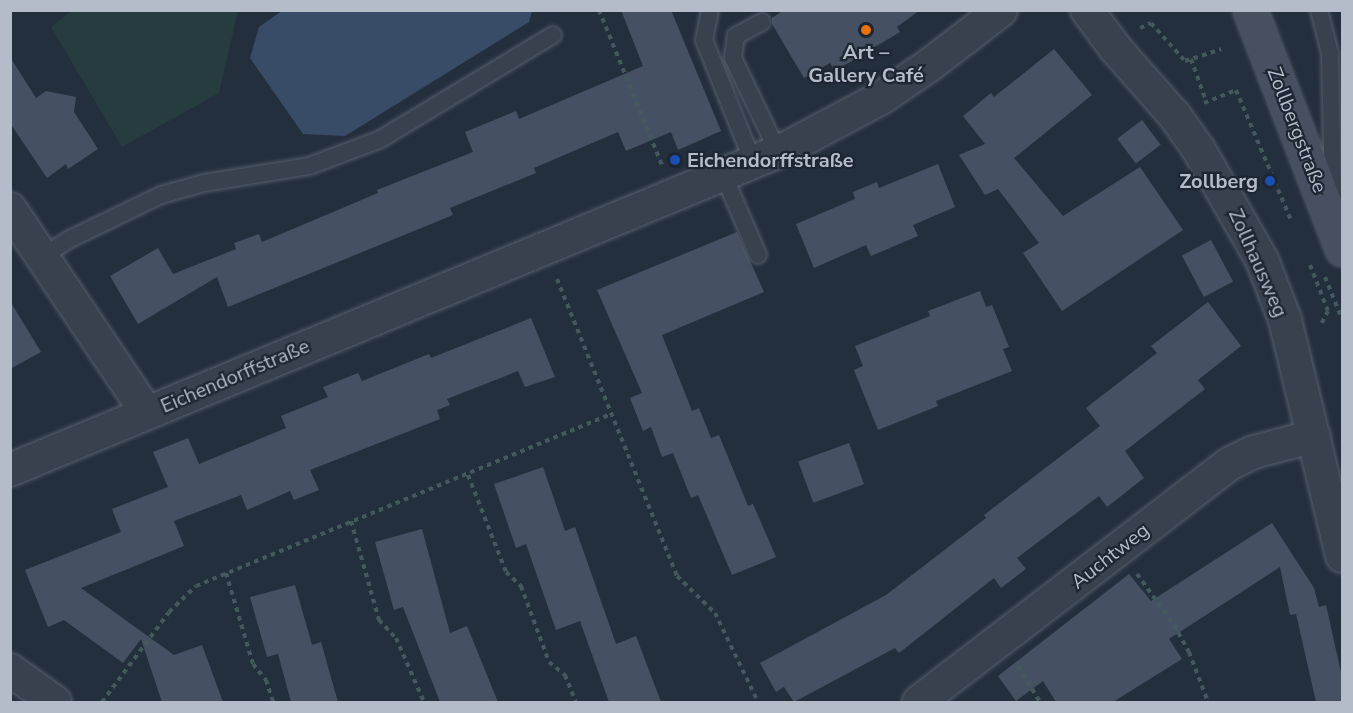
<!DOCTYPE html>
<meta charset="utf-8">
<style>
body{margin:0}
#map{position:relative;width:1353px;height:713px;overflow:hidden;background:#242f3e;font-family:"Nunito Sans",sans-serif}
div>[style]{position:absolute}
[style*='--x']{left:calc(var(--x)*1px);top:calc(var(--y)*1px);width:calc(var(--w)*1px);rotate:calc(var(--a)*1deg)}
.green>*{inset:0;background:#263c3f}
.water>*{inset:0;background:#394c67}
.building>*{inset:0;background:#455162;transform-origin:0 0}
.path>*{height:4px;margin-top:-2px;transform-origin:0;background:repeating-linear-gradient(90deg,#44595c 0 4.5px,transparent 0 9px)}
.roads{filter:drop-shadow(0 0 2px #565f6c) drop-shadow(0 0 2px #565f6c)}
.service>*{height:16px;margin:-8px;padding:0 8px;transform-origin:8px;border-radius:8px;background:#38414e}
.minor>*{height:32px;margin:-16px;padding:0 16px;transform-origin:16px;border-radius:16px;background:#38414e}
.secondary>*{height:33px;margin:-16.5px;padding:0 16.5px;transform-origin:16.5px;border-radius:16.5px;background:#465061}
.dots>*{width:16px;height:16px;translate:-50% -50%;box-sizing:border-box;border:3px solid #1d2633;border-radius:50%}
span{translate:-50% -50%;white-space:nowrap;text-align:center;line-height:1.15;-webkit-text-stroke:4.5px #1d2633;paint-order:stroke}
.poi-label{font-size:20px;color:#b4bcc9;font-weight:700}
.left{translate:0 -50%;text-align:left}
.right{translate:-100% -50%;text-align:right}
.street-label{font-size:20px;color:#b4bcc9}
.frame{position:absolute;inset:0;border:12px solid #b4bcc9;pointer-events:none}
</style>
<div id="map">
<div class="green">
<div style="clip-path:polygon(71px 11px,238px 11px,219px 93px,122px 147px,51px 27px)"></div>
</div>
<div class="water">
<div style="clip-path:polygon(283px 10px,532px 10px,532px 11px,529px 22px,345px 136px,303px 134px,250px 58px,259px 27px)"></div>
</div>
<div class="building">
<div style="clip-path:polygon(621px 10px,671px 10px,721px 131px,678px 150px,671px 132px,626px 151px,618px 132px,534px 168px,536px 173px,450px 208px,453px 215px,228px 307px,217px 277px,138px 324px,110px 276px,158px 248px,173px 274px,236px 249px,234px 243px,259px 234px,262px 242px,378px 193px,377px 190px,473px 152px,465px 132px,516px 111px,519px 119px,643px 66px)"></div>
<div style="clip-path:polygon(784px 10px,920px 10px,897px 27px,900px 32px,835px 71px,830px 63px,804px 78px,772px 24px,772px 18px)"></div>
<div style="clip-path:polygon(1054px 49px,1092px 95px,1014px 158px,1063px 216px,1140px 167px,1183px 230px,1062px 311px,1023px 253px,1039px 243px,998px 189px,985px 195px,959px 155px,985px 144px,963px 116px,991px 93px,994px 97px)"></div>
<div style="clip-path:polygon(10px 57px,36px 98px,46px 91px,76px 97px,74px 112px,98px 149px,68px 169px,66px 164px,47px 178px,10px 123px)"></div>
<div style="left:1142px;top:120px;width:31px;height:31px;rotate:53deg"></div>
<div style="clip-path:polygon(938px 164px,955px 207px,913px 225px,918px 236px,871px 256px,866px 245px,814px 268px,796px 224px,855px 199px,853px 192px,877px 182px,879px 188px)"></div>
<div style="clip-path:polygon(737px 232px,764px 292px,662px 335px,692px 411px,699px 408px,711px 438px,719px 435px,748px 506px,753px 504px,776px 557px,732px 575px,698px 495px,691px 498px,673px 453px,662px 457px,651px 427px,643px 431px,630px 398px,642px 393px,597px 290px)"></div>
<div style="left:1211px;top:240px;width:47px;height:33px;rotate:62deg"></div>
<div style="clip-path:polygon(980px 291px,986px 307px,992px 305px,1009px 347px,1003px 349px,1012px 371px,936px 401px,938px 406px,878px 430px,854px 370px,863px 366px,855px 346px,930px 316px,928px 311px)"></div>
<div style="clip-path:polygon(10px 301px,41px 352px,10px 369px)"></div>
<div style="clip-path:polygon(1208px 302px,1241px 346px,1198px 380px,1205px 389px,1125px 451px,1144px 478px,1107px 507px,1099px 496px,1017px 558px,1026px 569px,1001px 588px,994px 578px,899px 653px,895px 648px,794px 702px,784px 687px,776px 692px,760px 663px,886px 595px,986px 518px,984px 515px,1100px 426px,1086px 408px,1157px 353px,1151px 346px)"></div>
<div style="clip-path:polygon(531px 318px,555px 377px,525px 387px,518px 371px,447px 399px,450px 405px,437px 410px,440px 419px,310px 470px,319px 490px,294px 500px,290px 491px,247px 510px,241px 495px,174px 521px,184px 546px,81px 588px,174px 655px,202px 645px,223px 702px,162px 702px,141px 639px,123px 663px,64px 620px,48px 627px,25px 570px,121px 532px,112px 509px,168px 487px,153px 452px,188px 438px,199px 464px,286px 428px,281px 416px,328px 397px,323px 387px,358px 373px,362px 381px,429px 354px,431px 358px)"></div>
<div style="left:849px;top:443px;width:44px;height:54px;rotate:70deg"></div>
<div style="clip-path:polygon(543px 467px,565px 531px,575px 527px,616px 644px,636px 636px,661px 702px,609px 702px,580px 621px,556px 630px,526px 544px,516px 548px,494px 484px)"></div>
<div style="clip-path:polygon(1272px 523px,1314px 588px,1319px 607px,1326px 605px,1342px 677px,1342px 702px,1316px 702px,1296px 614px,1290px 615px,1280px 567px,1169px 639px,1182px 659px,1113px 702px,1056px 702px,1043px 681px,1016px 701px,998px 676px,1129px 574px,1151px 601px)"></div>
<div style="clip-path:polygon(422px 529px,450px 633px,467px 626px,498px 702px,440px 702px,403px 607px,394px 610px,375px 542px)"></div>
<div style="clip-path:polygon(295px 585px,312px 645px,321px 642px,338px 702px,291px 702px,278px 654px,267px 657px,250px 597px)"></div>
</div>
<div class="path">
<div style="--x:599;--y:10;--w:167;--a:67.9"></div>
<div style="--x:1140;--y:28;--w:12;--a:-24"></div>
<div style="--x:1151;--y:23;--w:51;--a:48.2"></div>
<div style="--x:1185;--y:61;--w:38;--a:-18"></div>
<div style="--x:1191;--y:59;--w:41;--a:70.3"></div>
<div style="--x:1204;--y:103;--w:35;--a:-22"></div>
<div style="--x:1236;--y:90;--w:141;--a:67.1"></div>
<div style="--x:1310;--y:265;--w:49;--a:68.6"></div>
<div style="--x:1328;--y:311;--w:15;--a:118"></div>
<div style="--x:1325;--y:277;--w:45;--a:68"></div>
<div style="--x:557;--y:279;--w:320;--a:68"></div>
<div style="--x:677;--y:576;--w:53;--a:44.2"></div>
<div style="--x:715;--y:613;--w:99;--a:64.2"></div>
<div style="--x:468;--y:475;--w:104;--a:68.6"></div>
<div style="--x:506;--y:572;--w:21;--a:43"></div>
<div style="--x:521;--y:586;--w:81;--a:69.8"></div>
<div style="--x:549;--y:662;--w:21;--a:39"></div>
<div style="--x:565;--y:675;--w:29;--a:68"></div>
<div style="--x:351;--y:521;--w:103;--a:74.2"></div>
<div style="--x:379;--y:620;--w:25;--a:47"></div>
<div style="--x:396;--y:638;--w:70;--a:66.4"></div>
<div style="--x:226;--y:573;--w:95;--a:73.5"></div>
<div style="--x:253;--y:664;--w:21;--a:51"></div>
<div style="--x:266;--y:680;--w:23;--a:72"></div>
<div style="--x:1137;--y:574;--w:63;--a:54"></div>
<div style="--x:1174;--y:625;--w:31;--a:61"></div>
<div style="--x:1189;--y:652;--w:53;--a:69.2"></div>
<div style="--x:1018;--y:666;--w:42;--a:58.6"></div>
<div style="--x:102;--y:702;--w:112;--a:-53.3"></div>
<div style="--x:169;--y:612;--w:37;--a:-44"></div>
<div style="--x:196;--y:586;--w:449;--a:-22.5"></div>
</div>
<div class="roads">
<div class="service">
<div style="--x:710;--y:10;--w:31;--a:101"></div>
<div style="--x:704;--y:40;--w:131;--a:68.1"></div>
<div style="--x:1319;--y:10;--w:44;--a:75.7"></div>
<div style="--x:1330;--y:53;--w:148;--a:88.8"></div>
<div style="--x:762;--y:22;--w:30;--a:152"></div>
<div style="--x:736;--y:36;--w:22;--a:98"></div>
<div style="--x:733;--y:58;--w:104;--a:64.4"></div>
<div style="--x:723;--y:174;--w:88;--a:66.6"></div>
<div style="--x:42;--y:257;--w:31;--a:-33"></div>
<div style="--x:68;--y:240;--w:103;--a:-25.8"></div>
<div style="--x:161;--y:195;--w:45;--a:-15.6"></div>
<div style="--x:204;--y:183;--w:106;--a:-9.2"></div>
<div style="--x:309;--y:166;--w:75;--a:-20.4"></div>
<div style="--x:379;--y:140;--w:203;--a:-31.1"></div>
</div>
<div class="minor">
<div style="--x:1087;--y:10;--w:47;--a:53.6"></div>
<div style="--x:1115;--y:48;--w:91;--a:48.6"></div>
<div style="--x:1175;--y:116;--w:42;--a:54.8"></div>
<div style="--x:1199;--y:150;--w:127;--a:60.2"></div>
<div style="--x:1262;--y:260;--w:64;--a:69"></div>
<div style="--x:1285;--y:320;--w:243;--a:76.4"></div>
<div style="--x:10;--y:209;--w:246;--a:56.1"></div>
<div style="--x:10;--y:470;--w:841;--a:-22.51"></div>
<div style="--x:787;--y:148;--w:106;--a:-28"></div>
<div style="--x:881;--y:98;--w:60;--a:-34.2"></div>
<div style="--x:931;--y:64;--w:88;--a:-37.6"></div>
<div style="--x:10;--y:670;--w:55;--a:35.4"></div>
<div style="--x:919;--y:702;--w:391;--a:-37.5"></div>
<div style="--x:1229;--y:464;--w:28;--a:-26"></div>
<div style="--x:1254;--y:452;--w:62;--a:-14.9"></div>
</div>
<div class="secondary">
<div style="--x:1250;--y:10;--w:256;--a:68.9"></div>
</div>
</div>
<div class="dots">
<div style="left:866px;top:30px;background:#e8710a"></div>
<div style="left:675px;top:160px;background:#1a4fb4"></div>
<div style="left:1270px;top:181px;background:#1a4fb4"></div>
</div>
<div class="poi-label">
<span style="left:866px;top:64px">Art –<br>Gallery Café</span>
<span class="left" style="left:687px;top:160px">Eichendorffstraße</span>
<span class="right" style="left:1258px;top:181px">Zollberg</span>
</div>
<div class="street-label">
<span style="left:1297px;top:130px;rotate:69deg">Zollbergstraße</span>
<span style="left:1258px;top:263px;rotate:66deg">Zollhausweg</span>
<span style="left:235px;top:376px;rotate:-23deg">Eichendorffstraße</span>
<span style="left:1110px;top:556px;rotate:-38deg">Auchtweg</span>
</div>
<div class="frame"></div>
</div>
